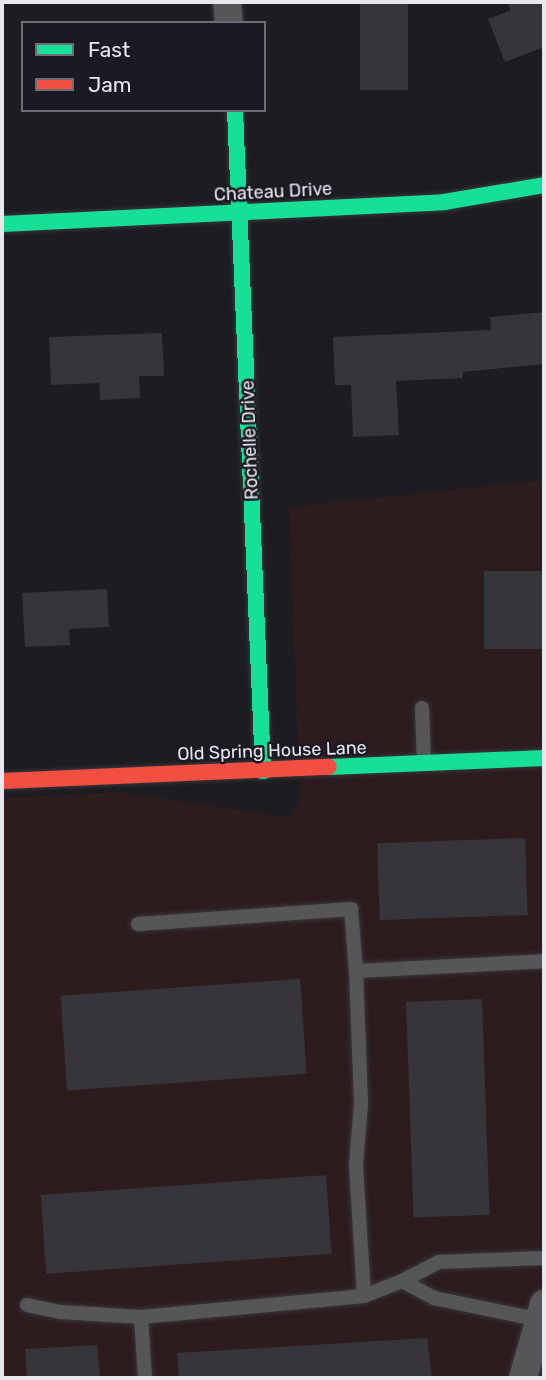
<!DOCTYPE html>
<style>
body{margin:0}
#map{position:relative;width:546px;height:1380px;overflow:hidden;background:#1c1c21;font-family:Rubik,sans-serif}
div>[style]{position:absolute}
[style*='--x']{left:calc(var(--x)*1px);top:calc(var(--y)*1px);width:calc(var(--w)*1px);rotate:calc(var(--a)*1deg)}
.commercial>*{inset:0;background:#2c1c1e}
.building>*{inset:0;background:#36363a;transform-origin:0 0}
.roads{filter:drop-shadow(0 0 2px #38373b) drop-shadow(0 0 2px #38373b)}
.lane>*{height:14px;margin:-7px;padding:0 7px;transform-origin:7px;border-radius:7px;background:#565659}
.street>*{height:28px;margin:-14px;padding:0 14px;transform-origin:14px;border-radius:14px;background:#565659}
.fast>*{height:16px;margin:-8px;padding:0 8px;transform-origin:8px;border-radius:8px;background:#16e098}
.jam>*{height:16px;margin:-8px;padding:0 8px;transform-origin:8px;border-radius:8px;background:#f24e42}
span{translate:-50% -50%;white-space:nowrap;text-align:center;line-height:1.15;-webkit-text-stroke:5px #1b1a23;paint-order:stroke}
.street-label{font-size:18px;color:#e7e7ed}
.frame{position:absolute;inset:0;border:4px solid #e7e7ed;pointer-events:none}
.legend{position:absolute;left:21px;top:21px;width:245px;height:91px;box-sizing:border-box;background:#1b1a23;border:2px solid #6d6c74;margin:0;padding:9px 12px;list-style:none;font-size:21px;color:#e7e7ed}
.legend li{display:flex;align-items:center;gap:14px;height:35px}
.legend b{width:35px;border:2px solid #6d6c74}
</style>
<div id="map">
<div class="commercial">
<div style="clip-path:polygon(544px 480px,544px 1378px,2px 1378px,2px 798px,119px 792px,289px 817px,300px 800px,289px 507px)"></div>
</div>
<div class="building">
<div style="left:360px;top:2px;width:48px;height:88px"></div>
<div style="clip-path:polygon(507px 2px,544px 2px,544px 47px,505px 62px,488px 19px,511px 10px)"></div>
<div style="clip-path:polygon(544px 312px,544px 364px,463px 372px,463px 378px,396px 381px,399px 435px,353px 437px,351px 385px,335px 385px,333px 337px,491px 330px,490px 317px)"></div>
<div style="clip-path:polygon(162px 333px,164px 376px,139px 376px,140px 398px,100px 400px,99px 383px,51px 385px,49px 337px)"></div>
<div style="left:544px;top:571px;width:78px;height:60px;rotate:90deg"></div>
<div style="clip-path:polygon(107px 589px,109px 627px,69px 629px,70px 645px,25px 647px,22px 593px)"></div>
<div style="left:525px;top:838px;width:77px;height:148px;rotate:88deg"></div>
<div style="left:300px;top:979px;width:95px;height:240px;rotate:86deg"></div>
<div style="left:482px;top:999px;width:216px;height:76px;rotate:88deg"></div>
<div style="left:326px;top:1175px;width:79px;height:286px;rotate:86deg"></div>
<div style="clip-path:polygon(427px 1338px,432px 1378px,179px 1378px,177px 1353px)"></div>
<div style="clip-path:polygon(97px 1345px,100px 1378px,27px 1378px,25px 1349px)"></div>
</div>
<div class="roads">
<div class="lane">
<div style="--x:422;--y:708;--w:55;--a:87.9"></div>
<div style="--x:138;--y:924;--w:214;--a:-4"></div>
<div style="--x:351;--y:909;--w:62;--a:85.4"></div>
<div style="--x:356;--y:971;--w:188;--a:-3"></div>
<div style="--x:356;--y:971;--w:133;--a:87.8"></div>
<div style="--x:361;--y:1104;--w:61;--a:94.7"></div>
<div style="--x:356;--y:1165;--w:131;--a:86.5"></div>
<div style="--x:27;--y:1305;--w:35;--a:12"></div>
<div style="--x:61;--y:1312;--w:80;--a:3.6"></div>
<div style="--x:141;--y:1317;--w:224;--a:-5.4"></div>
<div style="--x:364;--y:1296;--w:41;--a:-21.5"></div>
<div style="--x:141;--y:1317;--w:61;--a:86.2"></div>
<div style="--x:541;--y:1320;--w:109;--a:-168.4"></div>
<div style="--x:434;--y:1298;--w:36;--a:-152"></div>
<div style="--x:402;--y:1281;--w:42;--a:-27.2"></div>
<div style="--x:439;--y:1262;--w:105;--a:-2.2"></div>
</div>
<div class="street">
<div style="--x:227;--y:2;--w:21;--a:85"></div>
<div style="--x:523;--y:1378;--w:77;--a:-74.2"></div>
</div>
<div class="fast">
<div style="--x:235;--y:110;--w:662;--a:87.57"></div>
<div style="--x:2;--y:224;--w:443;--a:-2.8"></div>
<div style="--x:444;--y:202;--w:101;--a:-9.6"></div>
<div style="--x:329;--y:767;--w:215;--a:-2.4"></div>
</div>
<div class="jam">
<div style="--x:2;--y:781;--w:327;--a:-2.5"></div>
</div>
</div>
<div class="street-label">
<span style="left:273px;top:192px;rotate:-3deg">Chateau Drive</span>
<span style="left:250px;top:440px;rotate:-92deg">Rochelle Drive</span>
<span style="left:272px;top:751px;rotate:-2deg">Old Spring House Lane</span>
</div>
<div class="frame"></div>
<ul class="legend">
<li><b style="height:9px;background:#16e098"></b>Fast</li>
<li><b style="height:9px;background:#f24e42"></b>Jam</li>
</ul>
</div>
